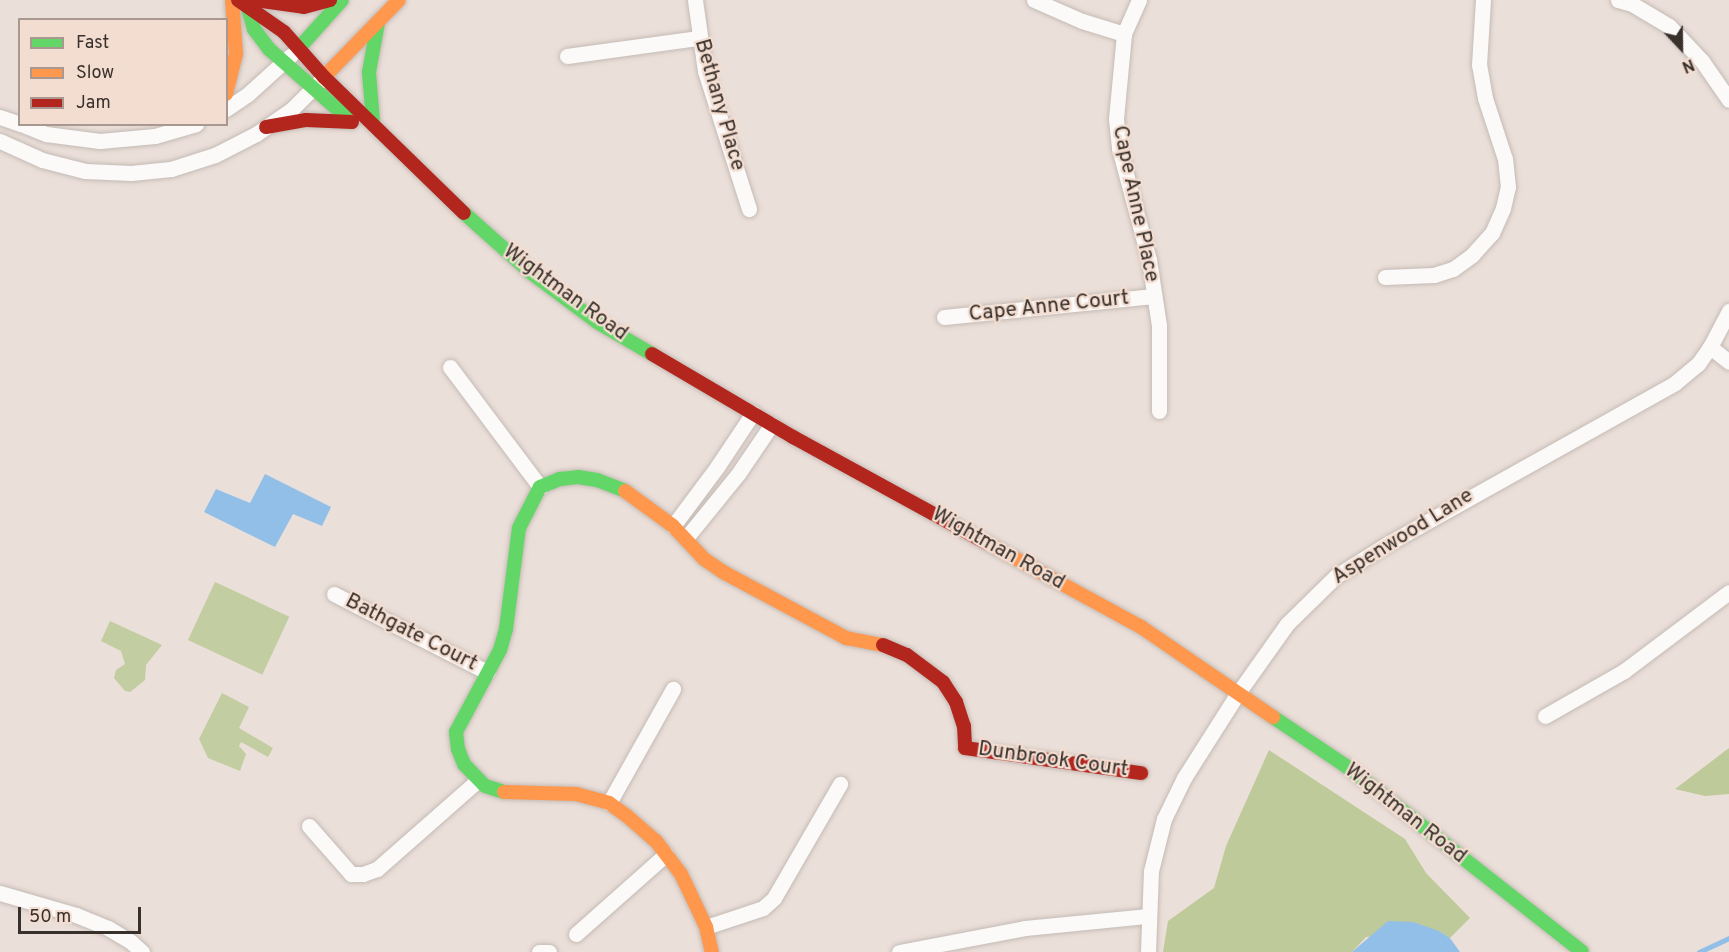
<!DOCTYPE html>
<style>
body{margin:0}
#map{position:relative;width:1729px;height:952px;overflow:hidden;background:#ebdfd9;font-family:Overpass,sans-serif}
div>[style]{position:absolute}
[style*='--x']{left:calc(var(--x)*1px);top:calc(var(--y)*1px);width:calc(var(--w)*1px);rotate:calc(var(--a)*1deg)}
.green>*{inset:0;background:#c2cda1;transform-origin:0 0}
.forest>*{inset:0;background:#beca9a}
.water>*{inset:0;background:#91bfe8}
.stream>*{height:5px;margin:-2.5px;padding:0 2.5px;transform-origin:2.5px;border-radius:2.5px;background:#91bfe8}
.roads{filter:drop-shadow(0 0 2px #c4bbb5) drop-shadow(0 0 2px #c4bbb5)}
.street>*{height:15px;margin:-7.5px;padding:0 7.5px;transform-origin:7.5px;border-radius:7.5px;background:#fcfaf9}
.fast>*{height:14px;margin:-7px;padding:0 7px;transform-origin:7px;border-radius:7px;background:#63d668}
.slow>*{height:14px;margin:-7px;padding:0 7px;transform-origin:7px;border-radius:7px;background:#ff974d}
.jam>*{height:14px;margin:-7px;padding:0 7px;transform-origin:7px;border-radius:7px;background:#b3261e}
span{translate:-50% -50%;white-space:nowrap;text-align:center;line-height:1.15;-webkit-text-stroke:4.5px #f3ddd1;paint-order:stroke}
.street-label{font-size:21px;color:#38302b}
.legend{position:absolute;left:18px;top:18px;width:210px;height:108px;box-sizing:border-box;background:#f3ddd1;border:2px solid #a8988f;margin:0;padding:8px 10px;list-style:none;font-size:18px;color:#38302b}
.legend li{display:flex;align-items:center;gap:12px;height:30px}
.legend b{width:30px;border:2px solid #a8988f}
.north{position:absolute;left:1651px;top:18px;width:60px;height:60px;-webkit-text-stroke:4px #f3ddd1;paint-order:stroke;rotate:158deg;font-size:16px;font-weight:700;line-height:24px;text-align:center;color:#38302b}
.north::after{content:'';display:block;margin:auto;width:21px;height:27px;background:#38302b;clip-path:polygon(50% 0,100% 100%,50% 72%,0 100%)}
.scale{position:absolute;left:18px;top:907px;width:123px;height:27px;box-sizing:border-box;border:3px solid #38302b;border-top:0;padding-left:8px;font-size:18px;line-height:21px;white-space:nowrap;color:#38302b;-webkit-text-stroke:4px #f3ddd1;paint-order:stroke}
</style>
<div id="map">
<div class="green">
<div style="left:215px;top:582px;width:82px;height:64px;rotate:25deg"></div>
<div style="clip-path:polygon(110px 621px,162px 645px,146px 665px,145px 680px,130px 692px,125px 691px,114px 678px,116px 670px,125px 664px,121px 651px,101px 641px)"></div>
<div style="clip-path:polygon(222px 693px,249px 707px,239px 728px,273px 748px,268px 757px,241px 742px,239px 746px,246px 754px,240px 771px,208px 758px,199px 739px)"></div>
</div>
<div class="forest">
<div style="clip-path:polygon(1729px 748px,1729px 794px,1705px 796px,1675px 789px)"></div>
<div style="clip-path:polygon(1269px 750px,1405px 839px,1426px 873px,1470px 918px,1450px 938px,1439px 931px,1366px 937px,1352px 952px,1163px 952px,1168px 921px,1214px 888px,1226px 846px)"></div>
</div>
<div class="water">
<div style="clip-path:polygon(265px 474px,331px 507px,322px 526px,293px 514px,275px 547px,204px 512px,216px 489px,250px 503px)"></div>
<div style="clip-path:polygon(1388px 921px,1413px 922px,1439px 931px,1450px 938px,1460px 952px,1352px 952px)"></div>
</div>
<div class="stream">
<div style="--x:1699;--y:952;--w:33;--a:-25"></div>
</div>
<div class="roads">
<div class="street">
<div style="--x:695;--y:0;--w:72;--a:82"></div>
<div style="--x:705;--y:71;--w:145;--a:72.3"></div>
<div style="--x:1034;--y:0;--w:52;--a:23.6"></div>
<div style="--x:1082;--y:21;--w:44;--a:17.2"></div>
<div style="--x:1139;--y:0;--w:37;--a:114"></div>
<div style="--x:1124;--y:34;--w:85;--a:95.4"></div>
<div style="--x:1116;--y:119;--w:29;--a:84"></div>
<div style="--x:1119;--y:148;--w:116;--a:75"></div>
<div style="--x:1149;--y:260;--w:66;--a:81.3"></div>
<div style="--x:1159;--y:325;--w:86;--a:90"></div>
<div style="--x:1618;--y:0;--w:15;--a:16"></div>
<div style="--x:1632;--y:4;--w:43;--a:30.7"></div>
<div style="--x:1669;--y:26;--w:48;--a:46.7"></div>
<div style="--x:1702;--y:61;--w:47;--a:55.3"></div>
<div style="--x:567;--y:56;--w:133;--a:-7.8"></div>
<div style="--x:226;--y:109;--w:27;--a:-34"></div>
<div style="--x:248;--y:94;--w:57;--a:-42.1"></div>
<div style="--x:0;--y:117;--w:21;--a:19"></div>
<div style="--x:21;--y:124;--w:27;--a:22"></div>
<div style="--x:46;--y:134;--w:54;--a:7.4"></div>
<div style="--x:100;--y:141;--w:55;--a:-5.2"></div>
<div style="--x:155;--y:136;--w:43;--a:-16.3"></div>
<div style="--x:0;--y:141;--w:46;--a:24.3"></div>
<div style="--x:42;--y:160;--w:44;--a:14.3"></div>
<div style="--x:85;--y:171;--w:46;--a:2.5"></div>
<div style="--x:131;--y:173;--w:40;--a:-5.7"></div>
<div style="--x:171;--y:169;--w:46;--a:-17.7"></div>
<div style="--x:215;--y:155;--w:46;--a:-27.1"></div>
<div style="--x:256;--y:134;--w:42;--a:-34.4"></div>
<div style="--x:291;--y:110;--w:40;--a:-45"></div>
<div style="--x:1385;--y:277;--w:49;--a:-2.3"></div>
<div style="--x:1434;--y:275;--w:20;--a:-18"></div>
<div style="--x:1453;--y:269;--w:24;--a:-36"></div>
<div style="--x:1472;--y:255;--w:30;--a:-48"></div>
<div style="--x:1492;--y:233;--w:27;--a:-66"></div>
<div style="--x:1503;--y:208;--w:22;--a:-77"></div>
<div style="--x:1508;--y:187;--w:28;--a:-96"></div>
<div style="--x:1505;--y:159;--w:64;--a:-108.2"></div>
<div style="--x:1485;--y:98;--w:34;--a:-100"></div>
<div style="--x:1479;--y:65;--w:65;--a:-86.5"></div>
<div style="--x:944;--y:317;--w:211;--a:-5.7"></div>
<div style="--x:1710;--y:347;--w:24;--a:38"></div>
<div style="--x:450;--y:367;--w:150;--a:53.1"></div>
<div style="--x:673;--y:526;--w:74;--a:-53.3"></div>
<div style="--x:717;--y:467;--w:65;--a:-56.3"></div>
<div style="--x:686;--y:538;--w:82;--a:-50.9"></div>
<div style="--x:738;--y:474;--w:60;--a:-55.8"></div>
<div style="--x:334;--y:594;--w:172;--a:27"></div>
<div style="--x:1545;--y:716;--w:91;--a:-29.7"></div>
<div style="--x:1624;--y:671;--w:131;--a:-37"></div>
<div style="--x:609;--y:803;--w:131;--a:-60.7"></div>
<div style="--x:309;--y:826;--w:64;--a:48.8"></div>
<div style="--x:351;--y:874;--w:12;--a:0"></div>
<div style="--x:363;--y:874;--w:15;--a:-20"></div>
<div style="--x:377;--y:869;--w:133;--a:-41.3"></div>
<div style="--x:0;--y:893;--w:79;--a:16.1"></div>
<div style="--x:76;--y:915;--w:35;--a:22"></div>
<div style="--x:108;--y:928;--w:27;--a:31"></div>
<div style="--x:131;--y:942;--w:15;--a:42"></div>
<div style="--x:706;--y:927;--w:60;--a:-18.4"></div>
<div style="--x:763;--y:908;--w:15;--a:-42"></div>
<div style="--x:774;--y:898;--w:132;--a:-59.9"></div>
<div style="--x:576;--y:934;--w:120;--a:-41.6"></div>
<div style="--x:539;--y:952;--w:10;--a:0"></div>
<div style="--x:899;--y:952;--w:128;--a:-10.8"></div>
<div style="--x:1025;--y:928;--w:124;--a:-5.6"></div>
<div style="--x:1148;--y:952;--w:81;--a:-87.9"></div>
<div style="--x:1151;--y:871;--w:54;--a:-76"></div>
<div style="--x:1164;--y:819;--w:46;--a:-64"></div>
<div style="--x:1184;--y:778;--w:101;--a:-57.6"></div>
<div style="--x:1238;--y:693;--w:85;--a:-54.6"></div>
<div style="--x:1287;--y:624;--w:69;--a:-44.4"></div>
<div style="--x:1336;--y:576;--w:62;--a:-31.9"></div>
<div style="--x:1389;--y:543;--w:328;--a:-29.2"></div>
<div style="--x:1675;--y:383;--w:30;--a:-40"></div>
<div style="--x:1698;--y:364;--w:21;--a:-55"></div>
<div style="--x:1710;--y:347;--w:41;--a:-62.2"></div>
</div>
<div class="fast">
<div style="--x:248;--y:8;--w:22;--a:74"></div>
<div style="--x:254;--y:29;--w:25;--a:53"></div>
<div style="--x:269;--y:49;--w:103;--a:41.4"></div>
<div style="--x:299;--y:48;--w:64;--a:-48.1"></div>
<div style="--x:373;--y:122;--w:50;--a:-94.6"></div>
<div style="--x:369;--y:72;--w:50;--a:-79.6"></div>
<div style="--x:464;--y:213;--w:89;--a:41.8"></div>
<div style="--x:530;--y:272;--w:84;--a:36.7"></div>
<div style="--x:597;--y:322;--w:64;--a:30.2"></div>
<div style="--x:1273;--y:717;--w:88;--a:33.9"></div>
<div style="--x:1346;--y:766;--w:300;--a:38.2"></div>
<div style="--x:504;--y:792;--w:20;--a:-162"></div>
<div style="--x:485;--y:786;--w:30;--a:-134"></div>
<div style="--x:464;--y:764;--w:16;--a:-112"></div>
<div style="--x:458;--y:749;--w:17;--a:-97"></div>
<div style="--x:456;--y:732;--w:93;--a:-61.8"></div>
<div style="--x:500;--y:650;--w:22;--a:-74"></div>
<div style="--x:506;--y:629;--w:102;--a:-82.7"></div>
<div style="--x:519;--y:528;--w:46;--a:-62.9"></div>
<div style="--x:540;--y:487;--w:22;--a:-22"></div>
<div style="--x:560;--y:479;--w:18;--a:-6"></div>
<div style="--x:578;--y:477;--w:19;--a:9"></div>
<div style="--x:597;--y:480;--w:30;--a:21"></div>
</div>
<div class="slow">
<div style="--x:324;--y:77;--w:107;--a:-45.8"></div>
<div style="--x:226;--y:94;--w:41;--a:-76"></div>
<div style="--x:236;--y:54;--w:54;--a:-94.2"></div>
<div style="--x:625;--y:491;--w:59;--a:36.1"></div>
<div style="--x:673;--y:526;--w:45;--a:46.8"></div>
<div style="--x:704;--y:559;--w:23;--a:34"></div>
<div style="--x:723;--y:572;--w:140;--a:28.2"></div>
<div style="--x:846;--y:638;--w:38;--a:11"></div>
<div style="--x:987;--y:543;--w:175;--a:28.6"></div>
<div style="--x:1141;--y:627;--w:160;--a:34.3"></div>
<div style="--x:504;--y:792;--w:72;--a:1.6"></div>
<div style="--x:576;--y:794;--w:34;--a:15"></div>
<div style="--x:609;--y:803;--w:22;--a:36"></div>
<div style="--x:627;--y:816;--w:38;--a:41"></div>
<div style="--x:656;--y:841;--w:41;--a:52.9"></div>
<div style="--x:681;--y:874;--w:59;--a:64.7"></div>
<div style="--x:706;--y:927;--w:26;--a:77"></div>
</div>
<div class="jam">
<div style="--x:238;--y:0;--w:56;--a:34.8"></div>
<div style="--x:284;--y:32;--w:60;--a:48.4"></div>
<div style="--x:324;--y:77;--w:195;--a:44.2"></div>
<div style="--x:255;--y:0;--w:49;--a:8.1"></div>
<div style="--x:304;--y:7;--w:27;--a:-15"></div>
<div style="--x:266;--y:127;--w:41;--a:-9.9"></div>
<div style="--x:306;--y:120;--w:46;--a:2.5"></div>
<div style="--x:652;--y:354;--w:164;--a:30.5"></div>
<div style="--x:793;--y:437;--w:221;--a:28.7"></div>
<div style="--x:883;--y:645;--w:26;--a:23"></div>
<div style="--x:907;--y:655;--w:45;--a:36.9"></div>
<div style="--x:943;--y:682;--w:24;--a:57"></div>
<div style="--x:956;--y:702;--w:25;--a:72"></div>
<div style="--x:964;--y:726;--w:22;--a:87"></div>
<div style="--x:965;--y:748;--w:178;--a:8.1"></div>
</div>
</div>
<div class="street-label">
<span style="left:719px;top:105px;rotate:74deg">Bethany Place</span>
<span style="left:1135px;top:204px;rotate:78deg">Cape Anne Place</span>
<span style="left:565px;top:293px;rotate:36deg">Wightman Road</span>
<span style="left:1049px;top:307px;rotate:-6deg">Cape Anne Court</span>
<span style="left:1403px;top:537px;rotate:-32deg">Aspenwood Lane</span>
<span style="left:998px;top:549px;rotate:29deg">Wightman Road</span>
<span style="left:411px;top:633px;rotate:27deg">Bathgate Court</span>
<span style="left:1053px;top:760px;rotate:8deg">Dunbrook Court</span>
<span style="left:1405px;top:814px;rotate:38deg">Wightman Road</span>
</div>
<ul class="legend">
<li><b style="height:8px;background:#63d668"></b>Fast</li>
<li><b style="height:8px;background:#ff974d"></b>Slow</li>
<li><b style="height:8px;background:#b3261e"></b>Jam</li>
</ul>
<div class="north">N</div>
<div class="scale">50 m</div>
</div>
